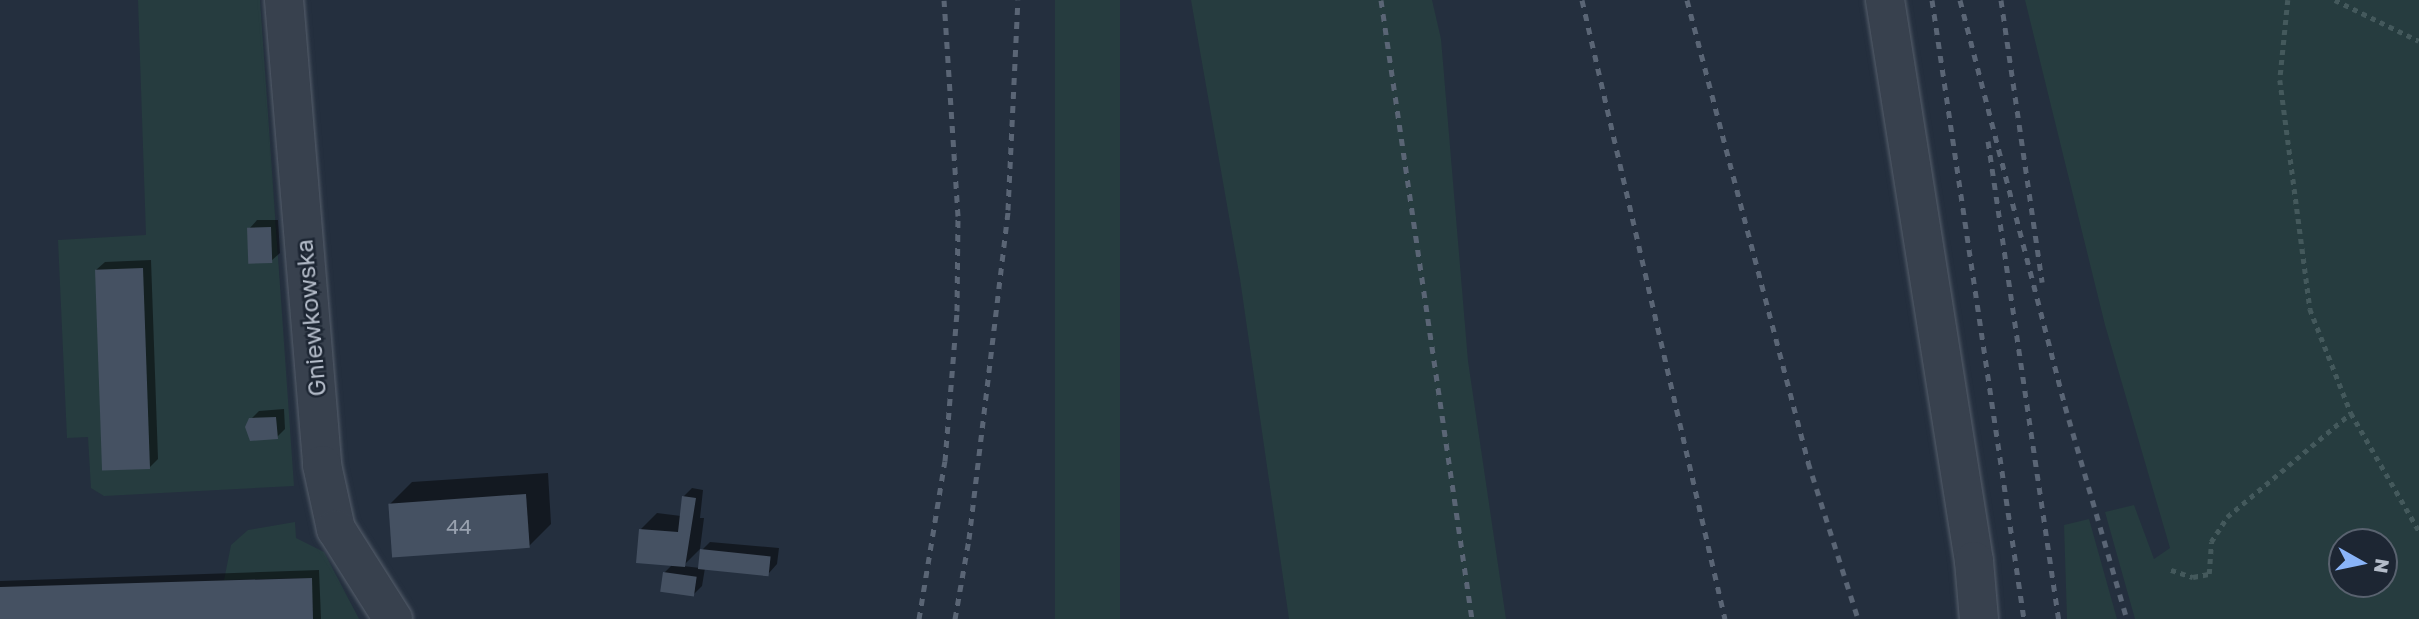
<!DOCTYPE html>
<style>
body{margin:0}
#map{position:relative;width:2419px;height:619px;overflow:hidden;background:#242f3e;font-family:"Golos Text",sans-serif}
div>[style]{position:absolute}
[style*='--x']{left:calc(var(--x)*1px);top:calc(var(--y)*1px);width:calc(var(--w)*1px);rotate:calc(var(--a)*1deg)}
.green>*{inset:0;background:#263c3f;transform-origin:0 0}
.shadow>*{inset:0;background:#0007}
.building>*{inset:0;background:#455162;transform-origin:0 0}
.path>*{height:4.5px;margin-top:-2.25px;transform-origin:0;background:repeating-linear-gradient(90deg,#44595c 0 5px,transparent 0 10px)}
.roads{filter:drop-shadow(0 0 2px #565f6c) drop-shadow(0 0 2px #565f6c)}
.minor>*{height:38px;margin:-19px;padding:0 19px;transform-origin:19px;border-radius:19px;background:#38414e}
.rail>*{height:5px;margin-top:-2.5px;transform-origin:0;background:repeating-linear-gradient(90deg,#5a6575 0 7px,transparent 0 14px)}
span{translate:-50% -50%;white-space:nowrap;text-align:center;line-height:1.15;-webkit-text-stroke:5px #1d2633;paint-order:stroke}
.number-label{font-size:21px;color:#98a1af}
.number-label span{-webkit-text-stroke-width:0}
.street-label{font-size:24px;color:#b4bcc9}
.north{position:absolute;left:2328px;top:528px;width:70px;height:70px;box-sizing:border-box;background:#1d2633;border:2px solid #59626f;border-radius:50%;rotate:99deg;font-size:19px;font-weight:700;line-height:28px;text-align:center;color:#b4bcc9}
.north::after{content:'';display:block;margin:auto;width:24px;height:32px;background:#8ab4f8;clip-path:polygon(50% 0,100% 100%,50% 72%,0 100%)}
</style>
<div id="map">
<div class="green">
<div style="clip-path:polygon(138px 0,260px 0,294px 486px,104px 496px,91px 488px,88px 437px,67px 438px,58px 240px,146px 235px)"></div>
<div style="left:1055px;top:0;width:65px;height:626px"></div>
<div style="clip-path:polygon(1191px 0,1432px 0,1441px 39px,1468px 361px,1506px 619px,1289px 619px,1240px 279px)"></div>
<div style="clip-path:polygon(evenodd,2025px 0,2419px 0,2419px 619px,2135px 619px,2105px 512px,2134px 505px,2154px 559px,2170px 548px,2105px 325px,2025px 0,2342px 542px,2384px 542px,2384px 584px,2342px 584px,2342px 542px)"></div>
<div style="clip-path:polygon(2089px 519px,2117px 619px,2067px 619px,2064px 525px)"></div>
<div style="clip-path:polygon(295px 522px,296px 538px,324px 552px,359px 619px,313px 619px,311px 578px,224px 580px,231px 545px,248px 530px)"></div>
</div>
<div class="shadow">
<div style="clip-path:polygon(257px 220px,278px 220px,280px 253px,271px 261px,249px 229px)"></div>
<div style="clip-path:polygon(151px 260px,158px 459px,150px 467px,96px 270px,105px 262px)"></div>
<div style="clip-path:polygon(284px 409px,285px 429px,277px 437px,251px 419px,259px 411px)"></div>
<div style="clip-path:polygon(548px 473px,551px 524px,529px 546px,390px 504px,412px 482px)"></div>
<div style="clip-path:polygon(692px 488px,703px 490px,700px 518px,704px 518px,700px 549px,683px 566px,700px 568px,702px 550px,710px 542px,779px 548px,777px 564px,769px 573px,705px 568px,702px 586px,694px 594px,664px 573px,673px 564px,641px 529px,657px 513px,681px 516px,683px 497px)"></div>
<div style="clip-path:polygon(319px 570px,321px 619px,0 619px,0 581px)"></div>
</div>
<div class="building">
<div style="left:271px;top:227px;width:36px;height:24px;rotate:88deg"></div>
<div style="left:143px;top:268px;width:201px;height:48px;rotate:88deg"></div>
<div style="clip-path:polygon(276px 417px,278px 439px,250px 441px,245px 427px,249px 418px)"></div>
<div style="left:526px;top:494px;width:54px;height:138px;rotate:86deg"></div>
<div style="clip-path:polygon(682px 496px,696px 498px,685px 567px,636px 563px,639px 529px,678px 532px)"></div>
<div style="left:700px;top:549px;width:71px;height:20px;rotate:6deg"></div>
<div style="left:663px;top:572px;width:34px;height:20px;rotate:8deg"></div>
<div style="clip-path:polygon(312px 578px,313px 619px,0 619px,0 587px)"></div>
</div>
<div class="path">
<div style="--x:2288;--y:0;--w:80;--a:95.7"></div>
<div style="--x:2280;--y:80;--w:231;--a:82.5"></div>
<div style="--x:2310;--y:309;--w:112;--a:68.5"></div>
<div style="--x:2351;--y:413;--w:136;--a:60"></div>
<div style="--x:2335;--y:0;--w:93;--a:26"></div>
<div style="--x:2171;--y:570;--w:23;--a:18"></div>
<div style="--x:2193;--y:577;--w:16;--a:-11"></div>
<div style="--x:2209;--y:574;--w:32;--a:-86"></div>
<div style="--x:2211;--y:542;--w:30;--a:-57"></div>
<div style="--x:2227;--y:517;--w:162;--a:-40"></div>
</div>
<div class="roads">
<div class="minor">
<div style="--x:284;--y:0;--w:467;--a:85.3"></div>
<div style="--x:322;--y:465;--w:66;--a:77.7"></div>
<div style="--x:336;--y:529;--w:107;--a:57.7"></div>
<div style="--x:1885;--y:0;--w:568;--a:80.99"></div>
<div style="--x:1974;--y:561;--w:58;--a:85.1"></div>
</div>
</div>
<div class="rail">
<div style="--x:1381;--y:0;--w:626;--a:81.64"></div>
<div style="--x:1582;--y:0;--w:635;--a:76.99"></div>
<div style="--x:1687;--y:0;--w:478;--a:75.3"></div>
<div style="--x:1808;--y:462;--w:165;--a:72.3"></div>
<div style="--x:1932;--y:0;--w:626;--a:81.55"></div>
<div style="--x:1960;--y:0;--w:419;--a:75.5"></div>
<div style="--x:2065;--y:406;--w:222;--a:73.8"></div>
<div style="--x:2001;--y:0;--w:285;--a:81.7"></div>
<div style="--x:1988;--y:141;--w:483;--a:81.6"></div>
<div style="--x:919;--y:619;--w:160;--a:-80.7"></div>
<div style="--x:945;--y:461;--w:150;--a:-85.4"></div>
<div style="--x:957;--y:311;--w:95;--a:-89.4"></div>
<div style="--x:958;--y:216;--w:216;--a:-93.7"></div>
<div style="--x:955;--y:619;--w:81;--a:-80.1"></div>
<div style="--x:969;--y:539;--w:331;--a:-83.2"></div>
<div style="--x:1008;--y:210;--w:210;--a:-87.3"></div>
</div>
<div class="number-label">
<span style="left:459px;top:526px">44</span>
</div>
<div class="street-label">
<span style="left:310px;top:318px;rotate:-95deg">Gniewkowska</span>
</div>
<div class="north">N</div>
</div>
